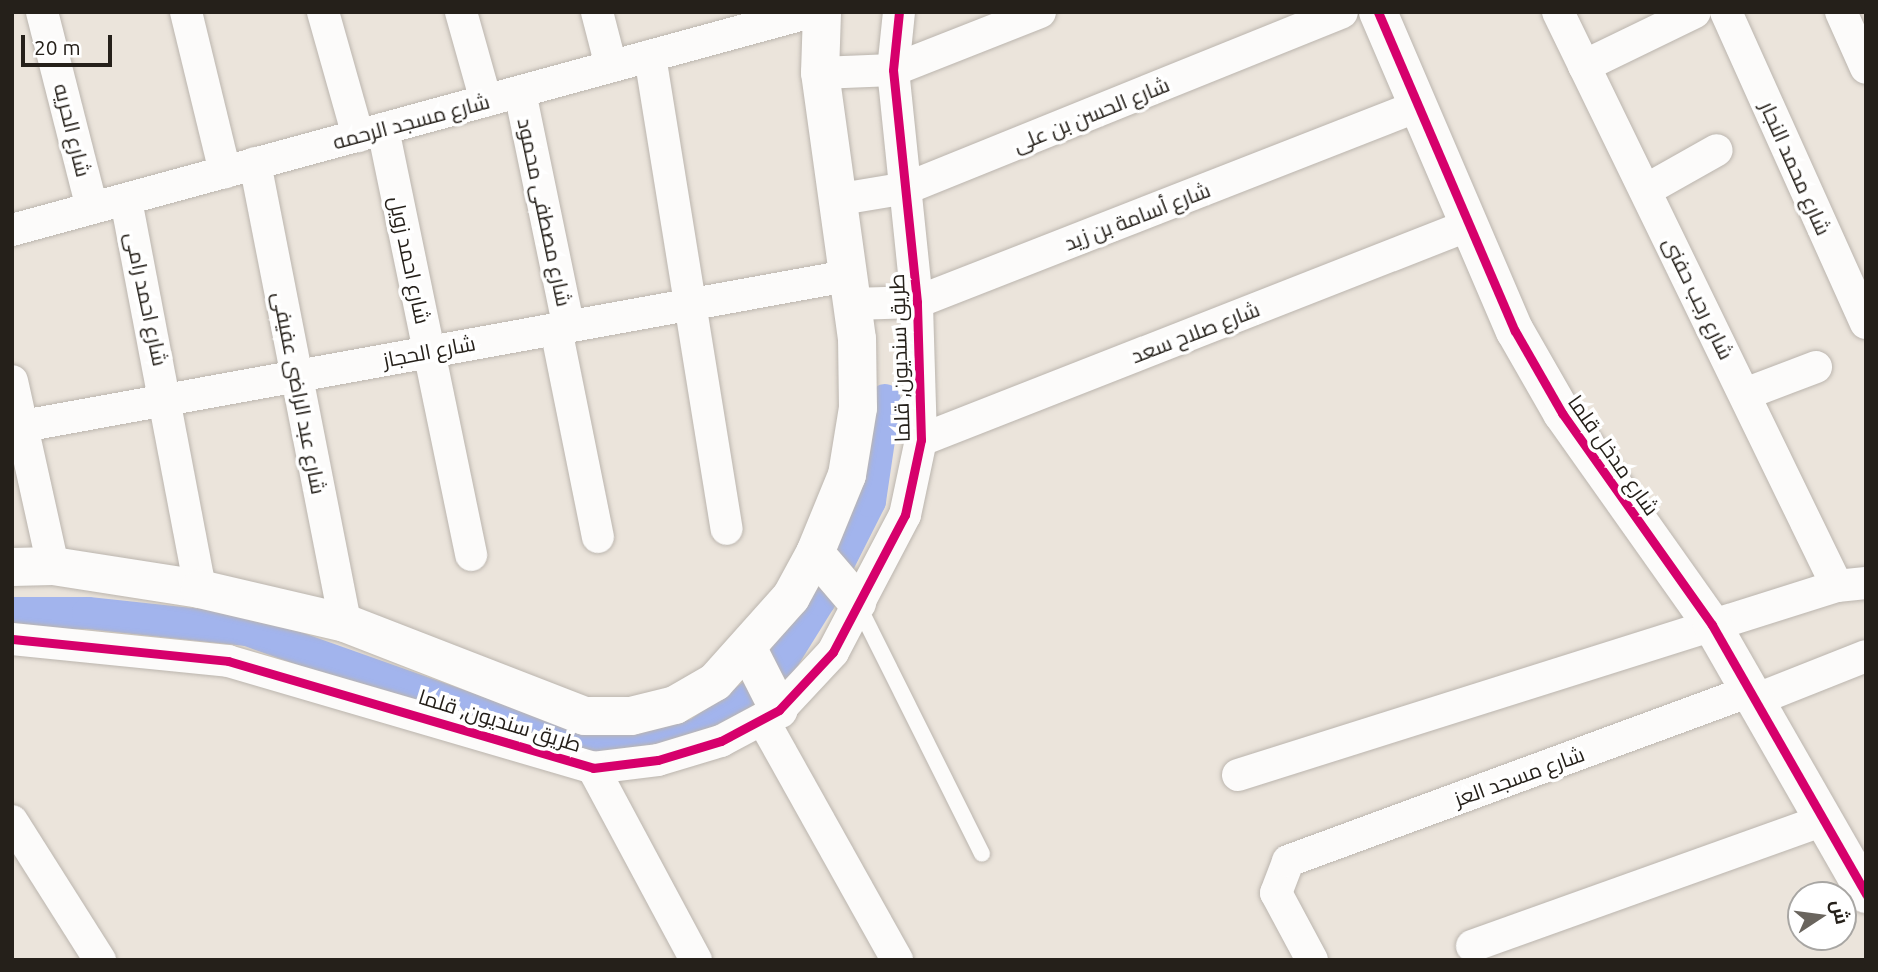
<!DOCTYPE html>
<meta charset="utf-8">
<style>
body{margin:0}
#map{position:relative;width:1878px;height:972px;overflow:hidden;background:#ebe4db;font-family:Ubuntu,Cairo,sans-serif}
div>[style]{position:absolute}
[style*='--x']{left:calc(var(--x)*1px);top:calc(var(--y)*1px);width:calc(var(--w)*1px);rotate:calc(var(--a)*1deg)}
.canal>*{height:32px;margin:-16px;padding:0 16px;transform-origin:16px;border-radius:16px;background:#a2b4ed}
.roads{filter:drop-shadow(0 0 2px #bbb5ae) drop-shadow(0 0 2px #bbb5ae)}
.service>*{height:16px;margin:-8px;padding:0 8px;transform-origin:8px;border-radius:8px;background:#fcfbfa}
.minor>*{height:32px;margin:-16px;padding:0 16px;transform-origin:16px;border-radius:16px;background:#fcfbfa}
.tertiary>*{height:38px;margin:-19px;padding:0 19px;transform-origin:19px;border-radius:19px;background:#fcfbfa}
.cycleway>*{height:9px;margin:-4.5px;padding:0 4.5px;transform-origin:4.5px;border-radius:4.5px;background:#d6006c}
span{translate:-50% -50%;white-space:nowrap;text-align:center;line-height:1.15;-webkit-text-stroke:7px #fff;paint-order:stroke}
.street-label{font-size:21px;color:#25201a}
.frame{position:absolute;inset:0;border:14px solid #25201a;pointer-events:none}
.north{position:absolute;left:1787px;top:881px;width:70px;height:70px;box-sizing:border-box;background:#fff;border:2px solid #a8a6a3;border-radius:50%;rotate:77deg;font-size:19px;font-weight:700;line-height:28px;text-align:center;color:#25201a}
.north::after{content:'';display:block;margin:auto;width:24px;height:32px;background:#6a655e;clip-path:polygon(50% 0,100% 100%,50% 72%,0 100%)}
.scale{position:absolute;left:21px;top:35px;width:91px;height:32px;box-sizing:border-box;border:4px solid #25201a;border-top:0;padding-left:9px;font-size:21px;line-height:24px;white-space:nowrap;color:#25201a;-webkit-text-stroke:5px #fff;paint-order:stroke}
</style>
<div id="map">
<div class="canal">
<div style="--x:12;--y:613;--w:76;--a:0"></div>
<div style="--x:88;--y:613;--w:160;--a:6.1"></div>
<div style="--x:247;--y:630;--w:291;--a:19.5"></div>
<div style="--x:521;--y:727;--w:90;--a:15.4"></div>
<div style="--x:608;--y:751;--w:89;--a:-10.3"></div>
<div style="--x:696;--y:735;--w:87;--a:-35.2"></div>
<div style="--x:767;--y:685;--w:100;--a:-58.1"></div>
<div style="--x:820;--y:600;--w:111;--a:-63.2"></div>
<div style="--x:870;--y:501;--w:102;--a:-81.6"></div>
</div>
<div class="roads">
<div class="service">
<div style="--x:857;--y:603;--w:280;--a:63.5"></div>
</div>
<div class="minor">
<div style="--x:42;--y:12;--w:202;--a:75.7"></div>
<div style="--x:186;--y:12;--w:165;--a:76.3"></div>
<div style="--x:323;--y:12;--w:129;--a:74.2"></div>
<div style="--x:461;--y:12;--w:92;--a:74.3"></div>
<div style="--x:597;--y:12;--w:56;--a:75.5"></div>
<div style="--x:1558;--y:12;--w:638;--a:64.08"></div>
<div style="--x:1726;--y:12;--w:341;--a:65.8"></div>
<div style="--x:1841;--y:12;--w:61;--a:65.9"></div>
<div style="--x:650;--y:56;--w:479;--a:80.8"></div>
<div style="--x:1584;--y:66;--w:123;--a:-25.9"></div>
<div style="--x:820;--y:73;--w:73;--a:-2.4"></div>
<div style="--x:893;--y:70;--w:158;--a:-21.5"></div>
<div style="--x:520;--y:92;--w:232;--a:78.3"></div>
<div style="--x:567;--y:319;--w:22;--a:114"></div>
<div style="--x:558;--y:339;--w:202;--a:78.6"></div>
<div style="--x:383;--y:129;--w:435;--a:78.3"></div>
<div style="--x:255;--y:163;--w:469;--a:78.9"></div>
<div style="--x:1646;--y:190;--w:81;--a:-29.4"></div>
<div style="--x:126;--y:200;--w:396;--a:79.2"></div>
<div style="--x:835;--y:200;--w:73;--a:-9.5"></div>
<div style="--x:907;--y:188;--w:469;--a:-22"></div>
<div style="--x:12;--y:230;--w:828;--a:-15.26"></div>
<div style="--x:852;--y:304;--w:65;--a:-1.8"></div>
<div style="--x:917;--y:302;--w:538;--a:-21.37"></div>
<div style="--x:12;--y:381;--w:189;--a:77.5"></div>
<div style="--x:1745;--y:394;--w:76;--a:-20.8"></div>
<div style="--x:12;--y:428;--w:849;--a:-10.32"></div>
<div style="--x:921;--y:440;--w:589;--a:-21.42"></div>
<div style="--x:12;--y:639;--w:217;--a:5.8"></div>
<div style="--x:228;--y:661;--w:380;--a:16.3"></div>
<div style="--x:593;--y:768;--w:65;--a:-7"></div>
<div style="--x:658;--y:760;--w:66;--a:-16.8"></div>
<div style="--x:721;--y:741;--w:66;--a:-28.1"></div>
<div style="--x:779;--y:710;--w:79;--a:-47"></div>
<div style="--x:833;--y:652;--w:155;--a:-62.3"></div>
<div style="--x:905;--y:515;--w:77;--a:-78"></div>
<div style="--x:921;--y:440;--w:138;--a:-91.7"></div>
<div style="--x:917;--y:302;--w:233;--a:-95.9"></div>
<div style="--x:893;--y:70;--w:58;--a:-84.1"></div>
<div style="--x:1755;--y:700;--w:119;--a:-21.6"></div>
<div style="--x:763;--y:720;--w:275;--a:60.8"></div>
<div style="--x:593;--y:768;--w:218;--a:61.8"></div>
<div style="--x:1238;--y:775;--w:628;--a:-17.51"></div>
<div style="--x:1837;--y:586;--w:29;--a:-6"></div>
<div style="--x:12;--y:821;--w:165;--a:57.7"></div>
<div style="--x:1472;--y:946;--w:374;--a:-19.7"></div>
<div style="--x:1312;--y:960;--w:76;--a:-118.2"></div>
<div style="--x:1276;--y:893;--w:34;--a:-69"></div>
<div style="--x:1288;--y:861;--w:491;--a:-20.2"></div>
</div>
<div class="tertiary">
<div style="--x:1378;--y:12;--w:347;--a:66.8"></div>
<div style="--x:1515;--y:331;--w:95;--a:60.2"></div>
<div style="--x:1562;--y:413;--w:260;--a:54.7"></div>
<div style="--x:1712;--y:625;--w:310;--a:60.2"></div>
<div style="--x:815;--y:553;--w:65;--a:49.4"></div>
<div style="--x:12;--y:567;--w:41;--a:-1.4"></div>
<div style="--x:53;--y:566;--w:149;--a:8.9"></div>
<div style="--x:200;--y:589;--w:149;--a:13.2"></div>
<div style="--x:345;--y:623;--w:257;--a:21.2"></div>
<div style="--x:585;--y:716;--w:46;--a:0"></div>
<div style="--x:631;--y:716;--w:45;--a:-14"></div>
<div style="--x:675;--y:705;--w:46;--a:-29.9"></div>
<div style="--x:715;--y:682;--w:114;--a:-48.2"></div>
<div style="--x:791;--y:597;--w:50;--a:-61.4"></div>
<div style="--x:815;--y:553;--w:84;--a:-67.7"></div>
<div style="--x:847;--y:475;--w:68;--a:-80.7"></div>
<div style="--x:858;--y:408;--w:69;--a:-90.8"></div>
<div style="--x:857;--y:339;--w:269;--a:-97.9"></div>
<div style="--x:820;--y:73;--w:61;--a:-88.1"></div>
<div style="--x:748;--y:649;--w:68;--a:63.1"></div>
</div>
</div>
<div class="cycleway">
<div style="--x:1378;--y:12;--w:347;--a:66.8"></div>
<div style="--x:1515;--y:331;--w:95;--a:60.2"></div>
<div style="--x:1562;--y:413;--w:260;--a:54.7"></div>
<div style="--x:1712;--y:625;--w:310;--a:60.2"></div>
<div style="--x:12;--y:639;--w:217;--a:5.8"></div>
<div style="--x:228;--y:661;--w:380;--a:16.3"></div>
<div style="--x:593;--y:768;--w:65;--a:-7"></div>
<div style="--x:658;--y:760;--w:66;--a:-16.8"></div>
<div style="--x:721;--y:741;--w:66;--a:-28.1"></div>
<div style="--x:779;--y:710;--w:79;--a:-47"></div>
<div style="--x:833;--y:652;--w:155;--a:-62.3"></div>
<div style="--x:905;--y:515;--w:77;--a:-78"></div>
<div style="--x:921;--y:440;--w:138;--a:-91.7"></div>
<div style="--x:917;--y:302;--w:233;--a:-95.9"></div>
<div style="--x:893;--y:70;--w:58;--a:-84.1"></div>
</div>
<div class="street-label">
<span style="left:1091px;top:114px;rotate:-22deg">شارع الحسن بن على</span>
<span style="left:411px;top:121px;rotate:-15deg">شارع مسجد الرحمه</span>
<span style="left:73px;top:130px;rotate:76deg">شارع الحريه</span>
<span style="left:1796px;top:168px;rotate:66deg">شارع محمد النجار</span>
<span style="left:545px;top:212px;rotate:78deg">شارع مصطفى محمود</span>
<span style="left:1137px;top:216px;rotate:-21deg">شارع أسامة بن زيد</span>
<span style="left:410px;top:260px;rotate:78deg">شارع احمد زويل</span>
<span style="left:1699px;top:298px;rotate:64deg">شارع رجب حفنى</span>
<span style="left:147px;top:299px;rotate:78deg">شارع احمد رامى</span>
<span style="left:1195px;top:332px;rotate:-21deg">شارع صلاح سعد</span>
<span style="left:429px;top:351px;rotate:-11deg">شارع الحجاز</span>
<span style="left:899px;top:358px;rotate:-92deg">طريق سنديون, قلما</span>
<span style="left:300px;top:393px;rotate:79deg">شارع عبد الراضى عفيفى</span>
<span style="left:1614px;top:455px;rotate:55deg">شارع مدخل قلما</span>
<span style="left:500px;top:720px;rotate:17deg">طريق سنديون, قلما</span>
<span style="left:1519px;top:776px;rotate:-20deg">شارع مسجد العز</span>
</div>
<div class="frame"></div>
<div class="north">ش</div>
<div class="scale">20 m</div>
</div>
